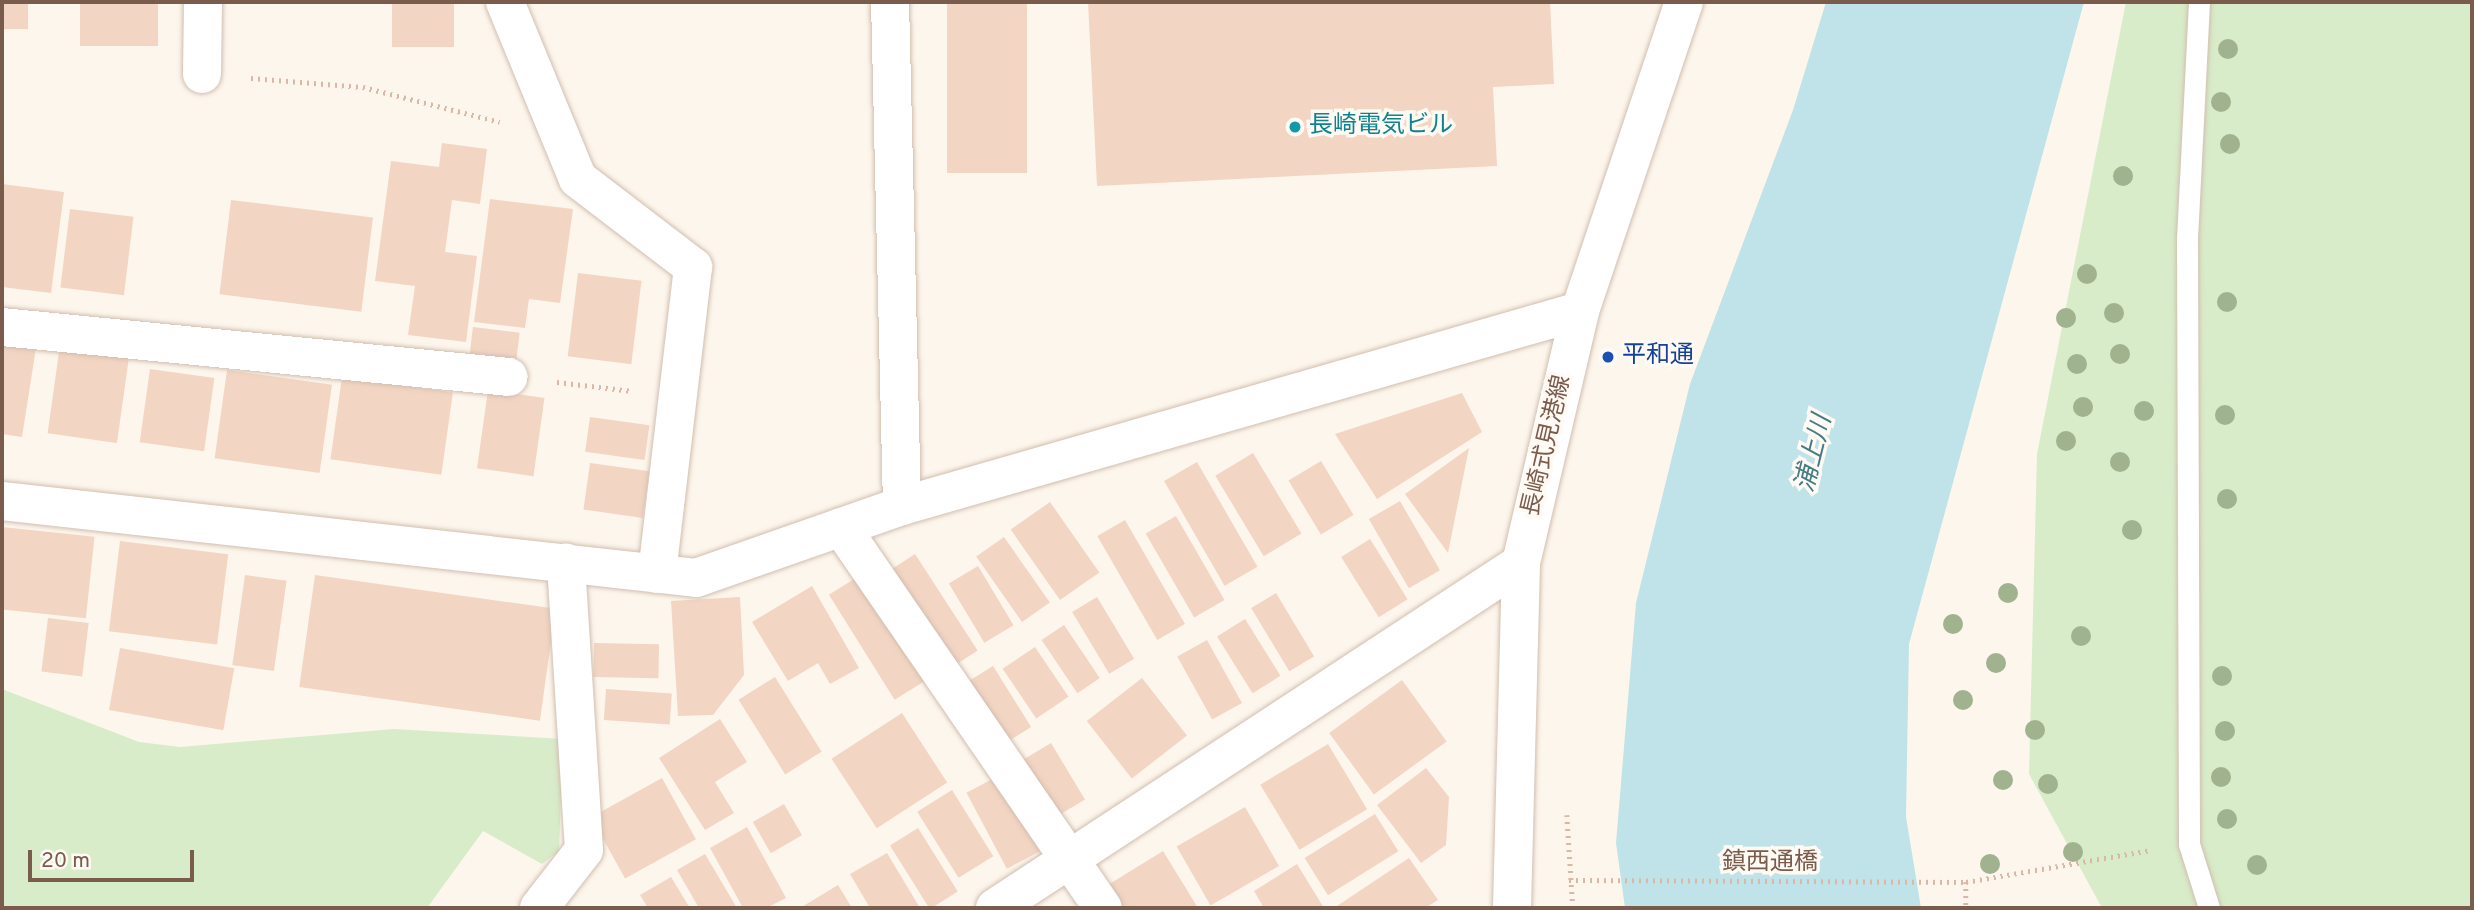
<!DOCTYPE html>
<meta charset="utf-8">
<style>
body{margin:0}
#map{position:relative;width:2474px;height:910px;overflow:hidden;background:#fdf6ec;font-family:Overpass,"Noto Sans JP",sans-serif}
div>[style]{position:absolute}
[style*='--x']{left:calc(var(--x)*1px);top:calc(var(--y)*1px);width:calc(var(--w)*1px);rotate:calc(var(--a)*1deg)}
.green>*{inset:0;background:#d8ecc9}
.water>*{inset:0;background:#bfe3e8}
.building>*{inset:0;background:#f3d5c3;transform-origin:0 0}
.path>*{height:4.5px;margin-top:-2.25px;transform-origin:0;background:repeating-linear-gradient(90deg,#d9b8a5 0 2px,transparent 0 7px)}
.roads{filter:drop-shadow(0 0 2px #d1beb0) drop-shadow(0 0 2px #d1beb0)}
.lane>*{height:21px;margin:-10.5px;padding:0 10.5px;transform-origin:10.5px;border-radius:10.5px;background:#fff}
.street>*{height:38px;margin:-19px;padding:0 19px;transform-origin:19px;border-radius:19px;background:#fff}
.secondary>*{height:38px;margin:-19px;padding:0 19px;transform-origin:19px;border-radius:19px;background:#fff}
.trees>*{width:20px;height:20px;margin:-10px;border-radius:50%;background:#a0b28e}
.dots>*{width:19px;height:19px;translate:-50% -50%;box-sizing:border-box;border:4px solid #fffaf3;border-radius:50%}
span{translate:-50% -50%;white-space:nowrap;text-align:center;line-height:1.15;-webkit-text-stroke:7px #fffaf3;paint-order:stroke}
.culture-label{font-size:24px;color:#0d838f}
.left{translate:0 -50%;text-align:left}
.transit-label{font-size:24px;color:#164399}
.street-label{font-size:24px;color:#7a5c4d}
.water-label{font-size:26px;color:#437c86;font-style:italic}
.frame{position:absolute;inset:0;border:4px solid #7a5c4d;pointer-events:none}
.scale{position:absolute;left:28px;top:850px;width:166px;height:32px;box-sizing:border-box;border:4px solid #7a5c4d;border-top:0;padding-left:9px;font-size:21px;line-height:24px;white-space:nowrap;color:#7a5c4d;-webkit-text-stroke:5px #fffaf3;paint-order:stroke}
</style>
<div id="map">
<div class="green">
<div style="clip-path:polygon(2126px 2px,2472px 2px,2472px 908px,2102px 908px,2029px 774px,2037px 454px)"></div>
<div style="clip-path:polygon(2px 689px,139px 742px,180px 747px,394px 729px,563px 739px,559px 851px,542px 864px,483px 831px,427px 908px,2px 908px)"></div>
</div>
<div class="water">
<div style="clip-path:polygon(1826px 2px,2084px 2px,1909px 644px,1906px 817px,1921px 908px,1625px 908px,1616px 843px,1636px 603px,1690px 384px,1793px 110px)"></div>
</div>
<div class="building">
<div style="left:2px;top:2px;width:26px;height:27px"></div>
<div style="left:80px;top:2px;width:78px;height:44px"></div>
<div style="left:392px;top:2px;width:62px;height:45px"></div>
<div style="left:947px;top:2px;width:80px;height:171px"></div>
<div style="clip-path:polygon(1088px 2px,1550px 2px,1554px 84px,1493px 87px,1497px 166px,1097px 186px)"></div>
<div style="clip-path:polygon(442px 143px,487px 149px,480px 204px,452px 200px,445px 252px,477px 256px,466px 342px,408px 335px,415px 286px,375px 281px,391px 161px,439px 167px)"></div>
<div style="clip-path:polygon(2px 184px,64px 192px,51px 293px,2px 287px)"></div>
<div style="clip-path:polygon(490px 199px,573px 209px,560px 303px,529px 299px,525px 328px,474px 322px)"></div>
<div style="left:231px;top:200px;width:143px;height:95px;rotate:7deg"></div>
<div style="left:70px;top:209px;width:64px;height:79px;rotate:7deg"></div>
<div style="left:578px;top:273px;width:64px;height:84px;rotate:7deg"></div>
<div style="left:473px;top:327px;width:47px;height:31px;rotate:7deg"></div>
<div style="clip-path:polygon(2px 343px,36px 348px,22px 437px,2px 434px)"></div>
<div style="left:60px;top:345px;width:70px;height:89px;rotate:8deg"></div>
<div style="left:150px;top:369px;width:65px;height:74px;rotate:8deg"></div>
<div style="left:227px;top:370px;width:106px;height:89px;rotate:8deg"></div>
<div style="left:342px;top:377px;width:112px;height:83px;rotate:8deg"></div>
<div style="left:488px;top:390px;width:57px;height:79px;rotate:8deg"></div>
<div style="clip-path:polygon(1462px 393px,1482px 432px,1377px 499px,1335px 434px)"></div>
<div style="left:590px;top:417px;width:60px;height:35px;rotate:8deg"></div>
<div style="clip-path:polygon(1469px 448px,1448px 553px,1405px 494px)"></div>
<div style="left:1253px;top:453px;width:94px;height:44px;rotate:59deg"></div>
<div style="left:1321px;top:461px;width:63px;height:38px;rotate:59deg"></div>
<div style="left:1197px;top:462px;width:121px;height:38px;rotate:60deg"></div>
<div style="left:590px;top:463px;width:60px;height:47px;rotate:8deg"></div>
<div style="left:1400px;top:501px;width:80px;height:36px;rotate:60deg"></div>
<div style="left:1050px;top:502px;width:86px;height:48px;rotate:55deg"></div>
<div style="left:1176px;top:516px;width:97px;height:35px;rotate:60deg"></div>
<div style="left:1125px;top:520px;width:120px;height:32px;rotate:60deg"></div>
<div style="left:2px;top:527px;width:93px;height:82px;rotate:6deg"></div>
<div style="left:1004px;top:537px;width:80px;height:34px;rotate:55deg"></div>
<div style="left:1370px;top:539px;width:71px;height:34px;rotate:58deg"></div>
<div style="left:120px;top:541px;width:109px;height:91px;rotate:7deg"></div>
<div style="left:915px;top:554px;width:115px;height:32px;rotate:57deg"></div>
<div style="left:978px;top:566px;width:69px;height:34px;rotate:59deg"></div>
<div style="left:862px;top:574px;width:124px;height:39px;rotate:58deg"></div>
<div style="left:245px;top:575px;width:42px;height:91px;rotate:8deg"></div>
<div style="left:315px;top:575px;width:243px;height:113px;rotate:8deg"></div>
<div style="clip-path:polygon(812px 586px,859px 668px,830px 684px,818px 663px,788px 681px,752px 622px)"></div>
<div style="left:1276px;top:593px;width:74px;height:29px;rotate:59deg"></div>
<div style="clip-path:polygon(740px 597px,744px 675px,713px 715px,678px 716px,671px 601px)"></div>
<div style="left:1097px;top:597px;width:72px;height:29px;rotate:59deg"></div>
<div style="left:48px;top:618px;width:41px;height:54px;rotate:7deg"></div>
<div style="left:1245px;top:619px;width:67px;height:33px;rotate:58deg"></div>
<div style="left:1064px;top:625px;width:64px;height:27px;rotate:56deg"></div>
<div style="left:1207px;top:640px;width:72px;height:34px;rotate:61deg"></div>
<div style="left:594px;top:643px;width:65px;height:34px;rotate:1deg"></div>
<div style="left:1035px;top:647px;width:60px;height:39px;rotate:56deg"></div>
<div style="left:120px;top:648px;width:116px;height:63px;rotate:10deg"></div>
<div style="left:993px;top:666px;width:72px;height:34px;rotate:58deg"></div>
<div style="left:775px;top:677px;width:88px;height:43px;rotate:58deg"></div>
<div style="left:1142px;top:678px;width:73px;height:70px;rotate:52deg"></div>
<div style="left:1402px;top:680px;width:76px;height:90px;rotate:54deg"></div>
<div style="left:606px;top:689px;width:66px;height:31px;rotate:4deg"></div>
<div style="left:902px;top:713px;width:83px;height:84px;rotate:57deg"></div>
<div style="clip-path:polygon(720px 719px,747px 762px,715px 782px,734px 813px,705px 830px,659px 758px)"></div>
<div style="left:1051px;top:743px;width:66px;height:35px;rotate:59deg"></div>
<div style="left:1328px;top:744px;width:76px;height:79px;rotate:59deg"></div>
<div style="clip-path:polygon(1426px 768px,1449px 797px,1446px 845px,1421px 863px,1377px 805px)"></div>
<div style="left:1000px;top:775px;width:86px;height:38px;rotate:62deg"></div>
<div style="left:662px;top:778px;width:70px;height:81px;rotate:61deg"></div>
<div style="left:952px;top:790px;width:78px;height:41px;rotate:58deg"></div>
<div style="left:784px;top:804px;width:36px;height:36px;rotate:60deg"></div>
<div style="left:1245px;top:807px;width:68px;height:79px;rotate:60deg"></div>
<div style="left:1375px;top:814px;width:44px;height:83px;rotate:58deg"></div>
<div style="clip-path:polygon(747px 827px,786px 898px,766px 908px,743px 908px,710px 848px)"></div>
<div style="left:918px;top:828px;width:75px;height:33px;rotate:58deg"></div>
<div style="clip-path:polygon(1163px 851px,1198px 908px,1116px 908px,1103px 888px)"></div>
<div style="clip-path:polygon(887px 853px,920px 908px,870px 908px,850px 874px)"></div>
<div style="clip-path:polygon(705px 854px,737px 908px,699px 908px,677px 870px)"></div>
<div style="clip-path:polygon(1409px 858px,1438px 900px,1425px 908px,1334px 908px)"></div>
<div style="clip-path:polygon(1297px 864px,1324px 908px,1264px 908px,1254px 891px)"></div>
<div style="clip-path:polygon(671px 877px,690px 908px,648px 908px,640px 895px)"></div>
<div style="clip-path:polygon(838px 885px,852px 908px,800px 908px)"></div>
</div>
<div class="path">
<div style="--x:251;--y:78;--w:112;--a:4.6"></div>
<div style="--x:363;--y:87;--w:141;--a:14.3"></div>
<div style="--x:557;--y:382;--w:76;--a:6.8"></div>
<div style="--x:1567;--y:815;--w:93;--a:86.3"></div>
<div style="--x:1569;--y:880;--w:397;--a:0.3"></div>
<div style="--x:1966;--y:882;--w:188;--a:-9.8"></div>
<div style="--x:1966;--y:882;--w:26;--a:90"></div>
</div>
<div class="roads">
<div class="lane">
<div style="--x:2199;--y:2;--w:236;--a:92.9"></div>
<div style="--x:2187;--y:238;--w:606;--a:89.81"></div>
<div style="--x:2189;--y:844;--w:67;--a:72.6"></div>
</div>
<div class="street">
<div style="--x:505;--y:2;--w:191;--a:67.6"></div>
<div style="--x:578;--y:179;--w:145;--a:37.4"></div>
<div style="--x:693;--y:267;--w:309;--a:96.7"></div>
<div style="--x:202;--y:74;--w:72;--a:-89.2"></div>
<div style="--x:2;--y:327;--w:509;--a:5.63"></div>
<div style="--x:2;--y:501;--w:698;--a:6.33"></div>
<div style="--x:696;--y:578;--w:218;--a:-19.3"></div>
<div style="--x:902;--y:506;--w:504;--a:-91.36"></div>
<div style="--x:841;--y:527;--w:462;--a:55.5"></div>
<div style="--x:539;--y:908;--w:73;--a:-52.2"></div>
<div style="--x:584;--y:850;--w:288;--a:-93.6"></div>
<div style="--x:995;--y:908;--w:629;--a:-33.26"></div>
</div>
<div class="secondary">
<div style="--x:902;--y:506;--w:705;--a:-16.05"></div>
<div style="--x:1512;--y:908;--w:345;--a:-88.5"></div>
<div style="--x:1521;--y:563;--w:259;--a:-76.8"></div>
<div style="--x:1580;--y:311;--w:326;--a:-71.4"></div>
</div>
</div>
<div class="trees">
<div style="left:2228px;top:49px"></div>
<div style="left:2221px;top:102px"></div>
<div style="left:2230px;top:144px"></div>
<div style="left:2123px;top:176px"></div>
<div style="left:2087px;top:274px"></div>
<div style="left:2227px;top:302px"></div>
<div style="left:2114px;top:313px"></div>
<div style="left:2066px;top:318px"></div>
<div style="left:2120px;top:354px"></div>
<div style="left:2077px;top:364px"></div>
<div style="left:2083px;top:407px"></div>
<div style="left:2144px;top:411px"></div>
<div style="left:2225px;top:415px"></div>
<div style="left:2066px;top:441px"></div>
<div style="left:2120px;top:462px"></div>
<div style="left:2227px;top:499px"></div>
<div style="left:2132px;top:530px"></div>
<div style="left:2008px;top:593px"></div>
<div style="left:1953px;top:624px"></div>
<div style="left:2081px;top:636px"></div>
<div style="left:1996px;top:663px"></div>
<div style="left:2222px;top:676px"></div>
<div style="left:1963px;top:700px"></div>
<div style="left:2035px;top:730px"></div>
<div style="left:2225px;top:731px"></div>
<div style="left:2221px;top:777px"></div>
<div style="left:2003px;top:780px"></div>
<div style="left:2048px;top:784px"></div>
<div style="left:2227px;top:819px"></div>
<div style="left:2073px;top:852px"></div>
<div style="left:1990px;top:864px"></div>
<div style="left:2257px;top:865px"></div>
</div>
<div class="dots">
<div style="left:1295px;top:127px;background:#0f9aa8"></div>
<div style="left:1608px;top:357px;background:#1a4fb4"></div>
</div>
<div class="culture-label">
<span class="left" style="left:1309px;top:127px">長崎電気ビル</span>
</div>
<div class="transit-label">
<span class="left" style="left:1622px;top:357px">平和通</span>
</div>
<div class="street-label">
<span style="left:1548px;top:446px;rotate:-77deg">長崎式見港線</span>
<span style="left:1770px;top:864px">鎮西通橋</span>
</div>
<div class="water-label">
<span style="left:1815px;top:454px;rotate:-76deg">浦上川</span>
</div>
<div class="frame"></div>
<div class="scale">20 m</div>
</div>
